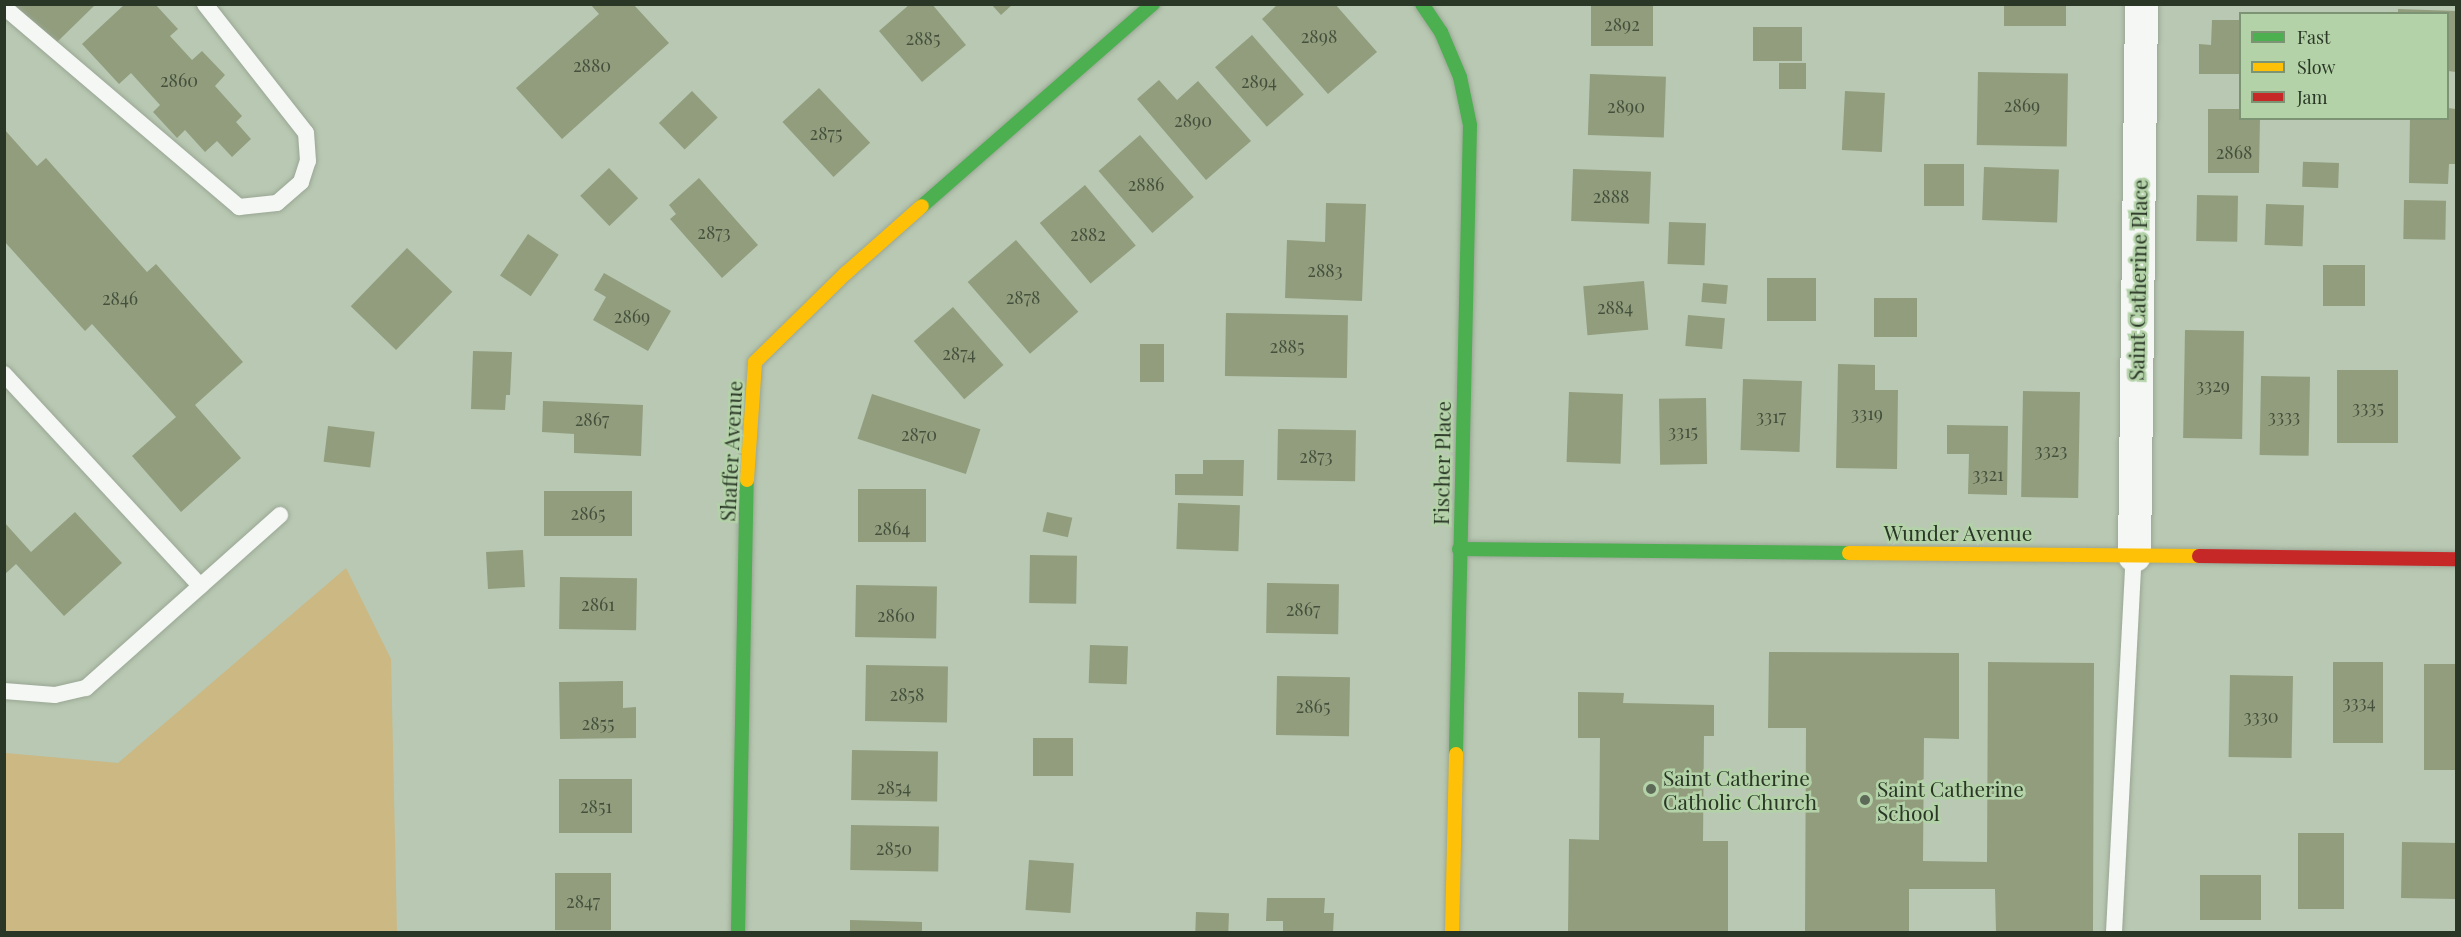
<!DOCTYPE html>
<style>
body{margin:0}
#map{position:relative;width:2461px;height:937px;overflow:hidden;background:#b8c8b2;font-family:"Playfair Display",serif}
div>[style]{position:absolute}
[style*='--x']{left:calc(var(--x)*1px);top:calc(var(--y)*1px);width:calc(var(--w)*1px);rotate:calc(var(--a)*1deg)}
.green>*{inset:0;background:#cbb883}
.building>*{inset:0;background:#929d7d;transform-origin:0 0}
.roads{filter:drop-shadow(0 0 2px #99a694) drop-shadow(0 0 2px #99a694)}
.lane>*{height:16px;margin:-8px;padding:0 8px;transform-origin:8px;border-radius:8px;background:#f4f7f3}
.street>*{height:33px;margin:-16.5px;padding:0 16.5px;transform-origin:16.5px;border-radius:16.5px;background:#f4f7f3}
.fast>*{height:14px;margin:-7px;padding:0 7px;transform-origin:7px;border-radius:7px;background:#4caf50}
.slow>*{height:14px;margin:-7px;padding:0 7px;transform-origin:7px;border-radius:7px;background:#ffc107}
.jam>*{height:14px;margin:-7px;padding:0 7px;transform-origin:7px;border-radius:7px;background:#c62828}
.dots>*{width:16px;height:16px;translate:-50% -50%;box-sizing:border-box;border:3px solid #b3d2a8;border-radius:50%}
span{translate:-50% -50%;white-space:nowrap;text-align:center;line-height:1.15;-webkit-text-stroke:5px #b3d2a8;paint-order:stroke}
.number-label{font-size:18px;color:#44503c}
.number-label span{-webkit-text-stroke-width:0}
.street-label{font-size:21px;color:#2a3726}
.poi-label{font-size:21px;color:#2a3726}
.left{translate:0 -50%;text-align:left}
.frame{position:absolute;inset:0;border:6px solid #2a3726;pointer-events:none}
.legend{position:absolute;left:2239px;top:12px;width:210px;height:108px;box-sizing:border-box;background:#b3d2a8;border:2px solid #7c9474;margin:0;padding:8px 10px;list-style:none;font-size:18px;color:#2a3726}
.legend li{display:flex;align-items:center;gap:12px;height:30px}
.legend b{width:30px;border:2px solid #7c9474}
</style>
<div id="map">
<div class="green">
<div style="clip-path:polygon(346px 568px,391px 659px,397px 932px,5px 932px,5px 753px,118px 763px)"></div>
</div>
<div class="building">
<div style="clip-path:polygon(14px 4px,96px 4px,53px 46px)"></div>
<div style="clip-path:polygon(125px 4px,155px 4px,178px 29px,170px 36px,192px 60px,202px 51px,225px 75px,215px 86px,242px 116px,236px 122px,251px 139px,232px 157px,217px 141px,205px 152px,185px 130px,177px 138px,153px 112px,160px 105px,131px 73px,119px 84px,82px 44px)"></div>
<div style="clip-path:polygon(910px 4px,932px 4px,966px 45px,922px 82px,879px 31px)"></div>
<div style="clip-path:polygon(991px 4px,1013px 4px,1001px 15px)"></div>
<div style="clip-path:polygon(1278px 4px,1335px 4px,1377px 52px,1328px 94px,1262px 19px)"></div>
<div style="left:1591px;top:4px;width:62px;height:42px"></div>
<div style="left:2004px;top:4px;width:62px;height:22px"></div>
<div style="clip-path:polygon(591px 5px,634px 5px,669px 43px,562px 139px,516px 88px,599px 14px)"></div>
<div style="clip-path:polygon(2398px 9px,2456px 11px,2456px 72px,2448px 71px,2448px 14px,2398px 14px)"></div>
<div style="clip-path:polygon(2212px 20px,2240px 20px,2240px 74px,2199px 74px,2199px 44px,2211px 45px)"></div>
<div style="left:1753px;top:27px;width:49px;height:34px"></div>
<div style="left:1252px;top:35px;width:79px;height:49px;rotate:49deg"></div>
<div style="left:1779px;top:63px;width:27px;height:26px"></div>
<div style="left:1978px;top:72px;width:90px;height:73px;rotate:1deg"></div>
<div style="left:1590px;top:74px;width:76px;height:61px;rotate:2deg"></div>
<div style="clip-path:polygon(1159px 80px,1177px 100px,1198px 81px,1251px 141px,1206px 180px,1137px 99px)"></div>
<div style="left:819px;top:88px;width:75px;height:50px;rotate:47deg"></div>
<div style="left:692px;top:91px;width:37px;height:46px;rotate:46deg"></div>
<div style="left:1845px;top:91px;width:40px;height:59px;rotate:3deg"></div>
<div style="clip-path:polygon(2448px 108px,2456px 109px,2456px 164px,2449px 164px,2448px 184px,2409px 183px,2410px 118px,2448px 118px)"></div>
<div style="clip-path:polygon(2208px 109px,2240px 109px,2240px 118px,2260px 118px,2259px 173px,2208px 173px)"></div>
<div style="clip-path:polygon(4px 129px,37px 166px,46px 158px,147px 272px,156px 264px,243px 362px,195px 405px,241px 458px,181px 512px,132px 456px,176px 417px,92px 324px,85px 331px,4px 241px)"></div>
<div style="left:1140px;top:135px;width:82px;height:55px;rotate:49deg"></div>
<div style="left:2339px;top:163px;width:25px;height:36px;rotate:92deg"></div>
<div style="left:1924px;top:164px;width:40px;height:42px"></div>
<div style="left:1984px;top:167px;width:75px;height:53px;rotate:2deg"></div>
<div style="left:609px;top:168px;width:42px;height:40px;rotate:46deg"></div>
<div style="left:1573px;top:169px;width:78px;height:52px;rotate:2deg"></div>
<div style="clip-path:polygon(699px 178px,758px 245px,722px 278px,670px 219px,676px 214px,669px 205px)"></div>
<div style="left:1085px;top:185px;width:79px;height:59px;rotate:50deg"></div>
<div style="left:2197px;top:195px;width:41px;height:46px;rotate:1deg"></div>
<div style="left:2404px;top:200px;width:42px;height:39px;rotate:1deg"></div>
<div style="clip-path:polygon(1326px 203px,1366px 204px,1362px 301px,1285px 298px,1287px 240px,1325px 242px)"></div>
<div style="left:2266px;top:204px;width:38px;height:41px;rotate:2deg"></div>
<div style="left:1669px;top:222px;width:37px;height:42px;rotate:2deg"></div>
<div style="left:528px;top:234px;width:37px;height:50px;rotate:34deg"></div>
<div style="left:1016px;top:240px;width:95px;height:64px;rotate:49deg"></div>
<div style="left:407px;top:248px;width:63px;height:81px;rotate:44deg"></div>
<div style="left:2323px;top:265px;width:42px;height:41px"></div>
<div style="clip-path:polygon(604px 273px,671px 311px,648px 351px,593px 320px,606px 297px,594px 290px)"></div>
<div style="left:1767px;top:278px;width:49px;height:43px"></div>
<div style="left:1644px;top:281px;width:49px;height:61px;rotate:85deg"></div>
<div style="left:1703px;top:283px;width:25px;height:19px;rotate:5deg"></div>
<div style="left:1874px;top:298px;width:43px;height:39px"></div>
<div style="left:953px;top:307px;width:77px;height:52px;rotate:49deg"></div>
<div style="left:1226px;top:313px;width:122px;height:63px;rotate:1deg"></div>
<div style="left:1688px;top:315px;width:37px;height:31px;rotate:5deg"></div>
<div style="left:2185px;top:330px;width:59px;height:108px;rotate:1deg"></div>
<div style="left:1140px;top:344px;width:24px;height:38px"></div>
<div style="clip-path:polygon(473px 351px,512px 352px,510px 395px,506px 395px,505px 410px,471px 409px)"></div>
<div style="clip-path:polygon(1838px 364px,1875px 365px,1875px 390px,1898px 390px,1897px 469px,1836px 468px)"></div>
<div style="left:2337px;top:370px;width:61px;height:73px"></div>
<div style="left:2261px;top:376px;width:49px;height:79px;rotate:1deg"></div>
<div style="left:1743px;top:379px;width:59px;height:71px;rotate:2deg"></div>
<div style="left:2023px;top:391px;width:57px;height:106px;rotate:1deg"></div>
<div style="left:1569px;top:392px;width:54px;height:70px;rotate:2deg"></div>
<div style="left:872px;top:394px;width:114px;height:47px;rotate:18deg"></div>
<div style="left:1706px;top:398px;width:66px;height:47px;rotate:89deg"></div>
<div style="clip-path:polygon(543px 401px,643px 405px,641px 456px,574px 453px,574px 434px,542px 432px)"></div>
<div style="clip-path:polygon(1947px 425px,2008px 426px,2007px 495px,1968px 494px,1969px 454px,1947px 454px)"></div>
<div style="left:328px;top:426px;width:47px;height:36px;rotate:7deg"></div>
<div style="left:1278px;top:429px;width:78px;height:51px;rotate:1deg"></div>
<div style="clip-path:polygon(1203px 460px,1244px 460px,1243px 496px,1175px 495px,1175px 474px,1203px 474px)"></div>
<div style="left:858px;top:489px;width:68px;height:53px"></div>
<div style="left:544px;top:491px;width:88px;height:45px"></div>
<div style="left:1178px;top:503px;width:62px;height:46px;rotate:2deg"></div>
<div style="clip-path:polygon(75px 512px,122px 563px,64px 616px,16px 564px,4px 575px,4px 522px,31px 552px)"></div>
<div style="left:1047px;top:512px;width:26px;height:20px;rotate:13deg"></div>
<div style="left:523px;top:550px;width:37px;height:37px;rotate:87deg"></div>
<div style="left:1030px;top:555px;width:47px;height:48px;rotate:1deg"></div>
<div style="left:560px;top:577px;width:77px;height:52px;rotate:1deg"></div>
<div style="left:1267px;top:583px;width:72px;height:50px;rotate:1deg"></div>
<div style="left:856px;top:585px;width:81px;height:52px;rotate:1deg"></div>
<div style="left:1090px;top:645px;width:38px;height:38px;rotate:2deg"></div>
<div style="clip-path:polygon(1769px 652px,1959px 653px,1959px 739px,1924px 738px,1923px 861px,1987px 862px,1988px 662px,2094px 663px,2093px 932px,1996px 932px,1995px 889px,1909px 889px,1909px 932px,1805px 932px,1806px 728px,1768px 728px)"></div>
<div style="left:2333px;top:662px;width:50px;height:81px"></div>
<div style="left:2424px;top:664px;width:32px;height:106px"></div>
<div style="left:866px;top:665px;width:82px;height:56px;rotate:1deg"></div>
<div style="left:2230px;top:675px;width:63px;height:82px;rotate:1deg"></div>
<div style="left:1277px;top:676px;width:73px;height:59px;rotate:1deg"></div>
<div style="clip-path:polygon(623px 681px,623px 708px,636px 707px,636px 738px,560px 739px,559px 682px)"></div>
<div style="clip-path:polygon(1578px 692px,1624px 693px,1623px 703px,1714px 705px,1714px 736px,1704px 736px,1703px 841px,1728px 841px,1728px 932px,1568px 932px,1569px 839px,1599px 840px,1600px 738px,1578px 738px)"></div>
<div style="left:1033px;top:738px;width:40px;height:38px"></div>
<div style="left:852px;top:750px;width:86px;height:50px;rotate:1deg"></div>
<div style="left:559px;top:779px;width:73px;height:54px"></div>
<div style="left:851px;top:825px;width:88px;height:45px;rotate:1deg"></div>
<div style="left:2298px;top:833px;width:46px;height:76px"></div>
<div style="left:2402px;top:842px;width:54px;height:56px;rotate:1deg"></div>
<div style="left:1029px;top:860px;width:45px;height:50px;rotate:4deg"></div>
<div style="left:555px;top:873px;width:56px;height:57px"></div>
<div style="left:2200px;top:875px;width:61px;height:45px"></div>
<div style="clip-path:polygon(1267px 898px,1325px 898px,1324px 913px,1334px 913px,1333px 932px,1283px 932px,1283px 921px,1266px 921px)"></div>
<div style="left:1196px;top:912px;width:33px;height:20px;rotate:2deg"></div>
<div style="clip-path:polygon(850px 920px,922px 922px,922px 932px,850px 932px)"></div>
</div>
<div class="roads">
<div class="lane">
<div style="--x:4;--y:7;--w:309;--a:40.4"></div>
<div style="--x:239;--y:207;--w:38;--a:-6"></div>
<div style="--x:277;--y:203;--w:32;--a:-41"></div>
<div style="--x:301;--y:182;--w:22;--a:-72"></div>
<div style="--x:308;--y:161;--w:28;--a:-94"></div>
<div style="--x:306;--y:133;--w:164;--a:-128.1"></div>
<div style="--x:4;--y:374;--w:289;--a:47.2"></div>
<div style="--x:4;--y:691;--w:51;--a:4.5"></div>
<div style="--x:55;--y:695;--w:32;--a:-13"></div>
<div style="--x:86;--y:688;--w:260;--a:-41.7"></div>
<div style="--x:2114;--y:932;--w:378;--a:-87"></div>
</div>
<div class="street">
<div style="--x:2134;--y:555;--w:551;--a:-89.27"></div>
</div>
<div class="fast">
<div style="--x:1422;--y:4;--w:34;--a:56"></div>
<div style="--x:1441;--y:32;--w:49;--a:67.1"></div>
<div style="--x:1460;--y:77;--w:49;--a:78.2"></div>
<div style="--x:1470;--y:125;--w:629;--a:91.28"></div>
<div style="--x:922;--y:206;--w:307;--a:-41.2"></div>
<div style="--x:1459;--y:549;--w:390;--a:0.6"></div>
<div style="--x:738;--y:932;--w:452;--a:-88.9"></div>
</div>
<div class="slow">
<div style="--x:747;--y:480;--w:118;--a:-86.1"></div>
<div style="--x:755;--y:362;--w:127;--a:-44.4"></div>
<div style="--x:846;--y:273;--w:101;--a:-41.4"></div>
<div style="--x:1849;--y:553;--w:350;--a:0.5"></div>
<div style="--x:1452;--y:932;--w:178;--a:-88.7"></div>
</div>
<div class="jam">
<div style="--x:2199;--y:556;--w:257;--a:0.7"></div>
</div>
</div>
<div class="dots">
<div style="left:1651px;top:789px;background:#5c6a57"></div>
<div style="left:1865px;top:800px;background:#5c6a57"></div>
</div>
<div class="number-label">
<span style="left:1622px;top:24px">2892</span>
<span style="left:1319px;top:36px">2898</span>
<span style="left:923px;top:38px">2885</span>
<span style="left:592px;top:65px">2880</span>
<span style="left:179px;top:80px">2860</span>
<span style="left:1259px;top:81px">2894</span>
<span style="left:2022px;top:105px">2869</span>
<span style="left:1626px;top:106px">2890</span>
<span style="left:1193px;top:120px">2890</span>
<span style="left:826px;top:133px">2875</span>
<span style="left:2234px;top:152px">2868</span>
<span style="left:1146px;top:184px">2886</span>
<span style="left:1611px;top:196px">2888</span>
<span style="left:714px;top:232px">2873</span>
<span style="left:1088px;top:234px">2882</span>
<span style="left:1325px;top:270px">2883</span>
<span style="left:1023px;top:297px">2878</span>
<span style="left:120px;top:298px">2846</span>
<span style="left:1615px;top:307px">2884</span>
<span style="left:632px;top:316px">2869</span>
<span style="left:1287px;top:346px">2885</span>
<span style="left:959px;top:353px">2874</span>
<span style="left:2213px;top:385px">3329</span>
<span style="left:2368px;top:407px">3335</span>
<span style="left:1867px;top:413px">3319</span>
<span style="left:1771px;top:416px">3317</span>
<span style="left:2284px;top:416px">3333</span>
<span style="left:592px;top:419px">2867</span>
<span style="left:1683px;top:431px">3315</span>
<span style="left:919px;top:434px">2870</span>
<span style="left:2051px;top:450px">3323</span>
<span style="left:1316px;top:456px">2873</span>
<span style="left:1988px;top:474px">3321</span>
<span style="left:588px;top:513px">2865</span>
<span style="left:892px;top:528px">2864</span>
<span style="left:598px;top:604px">2861</span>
<span style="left:1303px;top:609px">2867</span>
<span style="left:896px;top:615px">2860</span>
<span style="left:907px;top:694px">2858</span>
<span style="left:2359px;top:702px">3334</span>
<span style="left:1313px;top:706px">2865</span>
<span style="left:2261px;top:716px">3330</span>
<span style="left:598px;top:723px">2855</span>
<span style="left:894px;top:787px">2854</span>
<span style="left:596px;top:806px">2851</span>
<span style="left:894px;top:848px">2850</span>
<span style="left:583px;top:901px">2847</span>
</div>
<div class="street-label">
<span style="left:2137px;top:280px;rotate:-89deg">Saint Catherine Place</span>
<span style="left:730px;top:451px;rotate:-87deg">Shaffer Avenue</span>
<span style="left:1441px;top:463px;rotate:-89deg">Fischer Place</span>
<span style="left:1958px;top:532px">Wunder Avenue</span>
</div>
<div class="poi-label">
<span class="left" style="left:1663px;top:789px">Saint Catherine<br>Catholic Church</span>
<span class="left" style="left:1877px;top:800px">Saint Catherine<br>School</span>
</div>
<div class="frame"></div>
<ul class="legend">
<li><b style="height:8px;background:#4caf50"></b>Fast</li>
<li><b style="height:8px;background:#ffc107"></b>Slow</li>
<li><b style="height:8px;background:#c62828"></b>Jam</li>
</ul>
</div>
